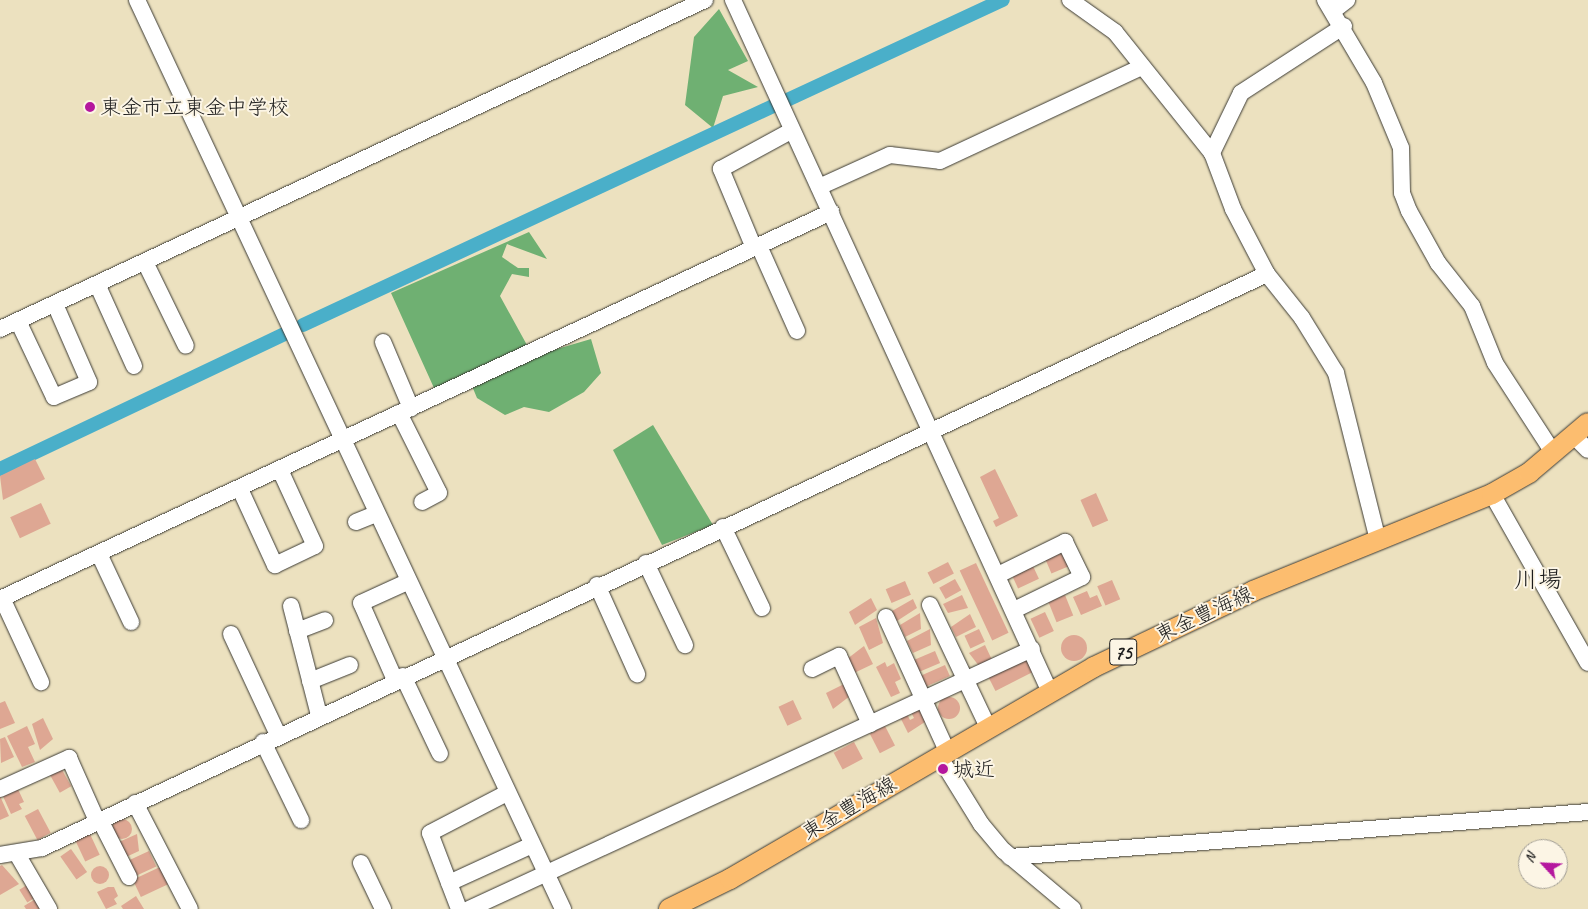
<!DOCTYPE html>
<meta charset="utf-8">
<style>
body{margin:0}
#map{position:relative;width:1588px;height:909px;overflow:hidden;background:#ece1bf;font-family:Caveat,"Klee One",sans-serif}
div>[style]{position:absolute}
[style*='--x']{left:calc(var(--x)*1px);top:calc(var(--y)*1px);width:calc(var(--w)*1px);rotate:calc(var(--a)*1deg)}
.forest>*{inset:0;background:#6fb072}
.canal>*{height:14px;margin:-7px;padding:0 7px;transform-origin:7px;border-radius:7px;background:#4aafc9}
.building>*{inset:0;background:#dea793;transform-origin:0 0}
.round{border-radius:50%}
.roads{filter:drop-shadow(0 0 1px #3b3a34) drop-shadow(0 0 1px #3b3a34)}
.minor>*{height:16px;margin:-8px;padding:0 8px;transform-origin:8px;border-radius:8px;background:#fff}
.major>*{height:20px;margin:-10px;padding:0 10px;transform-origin:10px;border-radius:10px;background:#fcbd6f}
.dots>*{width:14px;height:14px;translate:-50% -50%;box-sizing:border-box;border:2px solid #fcf5e5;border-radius:50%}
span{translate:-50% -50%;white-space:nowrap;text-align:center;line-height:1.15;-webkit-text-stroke:4px #fcf5e5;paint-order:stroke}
.shield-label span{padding:1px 4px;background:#fcf5e5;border:1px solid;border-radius:4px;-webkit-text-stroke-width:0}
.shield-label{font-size:20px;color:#1c1c1c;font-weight:700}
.poi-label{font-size:21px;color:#1c1c1c}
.left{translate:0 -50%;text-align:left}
.street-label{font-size:21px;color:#1c1c1c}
.quarter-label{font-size:24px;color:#1c1c1c}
.north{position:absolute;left:1518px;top:839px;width:50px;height:50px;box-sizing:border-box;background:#fcf5e5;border:1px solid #a29e95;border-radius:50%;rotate:295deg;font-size:14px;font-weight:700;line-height:20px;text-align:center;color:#1c1c1c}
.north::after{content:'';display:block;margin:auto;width:18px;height:22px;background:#b5179e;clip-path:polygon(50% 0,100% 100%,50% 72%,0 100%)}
</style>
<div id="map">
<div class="forest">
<div style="clip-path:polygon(719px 9px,748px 61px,728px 70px,758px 87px,723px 96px,713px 128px,685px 105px,694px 37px)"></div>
<div style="clip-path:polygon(529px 232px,547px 259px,507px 244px,502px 257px,518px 268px,529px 268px,529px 277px,512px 274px,500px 296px,533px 356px,591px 339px,601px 373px,584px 392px,549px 412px,524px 407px,505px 415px,477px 398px,472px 386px,434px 388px,391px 293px)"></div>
<div style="clip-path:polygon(653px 425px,713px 525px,662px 545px,613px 450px)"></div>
</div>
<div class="canal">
<div style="--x:785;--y:101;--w:240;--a:-24.9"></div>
<div style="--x:303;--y:325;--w:519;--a:-24.98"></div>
<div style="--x:0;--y:469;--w:314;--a:-25.4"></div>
</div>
<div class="building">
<div style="clip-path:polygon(35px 459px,45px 479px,3px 500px,0 476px)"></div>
<div style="clip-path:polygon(995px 469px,1018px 516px,996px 527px,993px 521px,999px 518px,980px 477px)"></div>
<div style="left:1096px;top:493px;width:30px;height:17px;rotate:66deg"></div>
<div style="left:41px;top:503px;width:23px;height:34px;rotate:65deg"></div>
<div style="left:1064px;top:552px;width:15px;height:20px;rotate:67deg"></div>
<div style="left:948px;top:562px;width:13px;height:23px;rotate:63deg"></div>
<div style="left:976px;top:563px;width:77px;height:18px;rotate:65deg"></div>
<div style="left:1033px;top:566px;width:14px;height:23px;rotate:65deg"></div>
<div style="left:955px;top:579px;width:13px;height:18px;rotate:61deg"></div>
<div style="left:1112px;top:580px;width:21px;height:16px;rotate:67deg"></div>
<div style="left:905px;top:581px;width:15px;height:21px;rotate:67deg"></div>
<div style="clip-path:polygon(1087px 591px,1090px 598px,1097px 595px,1102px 606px,1081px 615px,1073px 597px)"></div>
<div style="clip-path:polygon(962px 595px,968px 608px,948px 613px,943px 604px)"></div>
<div style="left:1065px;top:595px;width:22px;height:18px;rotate:68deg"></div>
<div style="clip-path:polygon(871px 598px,877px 610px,855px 625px,849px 612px)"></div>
<div style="clip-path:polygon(913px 599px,917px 608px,897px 621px,892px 611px)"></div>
<div style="left:1045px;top:612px;width:21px;height:16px;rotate:65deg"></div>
<div style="clip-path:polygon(920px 613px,921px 629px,905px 637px,900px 625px)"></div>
<div style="clip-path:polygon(970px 614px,976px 627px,956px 637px,951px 627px)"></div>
<div style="clip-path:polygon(876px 618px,883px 643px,869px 650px,859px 627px)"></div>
<div style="clip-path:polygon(930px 629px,931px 645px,913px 653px,907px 641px)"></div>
<div style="left:979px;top:629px;width:14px;height:16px;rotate:65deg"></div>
<div class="round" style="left:1061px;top:635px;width:26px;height:26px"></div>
<div style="clip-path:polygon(985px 645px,992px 660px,979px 666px,969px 653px)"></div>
<div style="clip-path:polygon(864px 646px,873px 664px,854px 673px,847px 659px)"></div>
<div style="left:935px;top:651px;width:13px;height:23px;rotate:67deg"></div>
<div style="left:1031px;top:655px;width:16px;height:48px;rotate:63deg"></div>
<div style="clip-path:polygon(885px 662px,887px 667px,894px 663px,901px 679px,895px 682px,900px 693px,891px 697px,876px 667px)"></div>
<div style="left:945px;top:665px;width:12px;height:26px;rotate:66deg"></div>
<div style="clip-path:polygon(844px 684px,850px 696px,833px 709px,826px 693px)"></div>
<div class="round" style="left:938px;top:697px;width:22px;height:22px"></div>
<div style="left:793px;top:700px;width:21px;height:16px;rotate:65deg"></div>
<div style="clip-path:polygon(5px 701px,15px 723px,0 729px,0 703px)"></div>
<div style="clip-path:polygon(918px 708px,928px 720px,908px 733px,900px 717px,907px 714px,910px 720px,914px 718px,911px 712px)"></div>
<div style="clip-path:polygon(43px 718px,53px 739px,40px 750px,32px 724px)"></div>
<div style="clip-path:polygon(27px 726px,35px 744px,28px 747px,35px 762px,22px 767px,7px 736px)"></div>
<div style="left:885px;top:726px;width:22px;height:17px;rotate:63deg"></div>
<div style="clip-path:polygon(5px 737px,14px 757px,1px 763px,0 739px)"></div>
<div style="left:854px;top:742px;width:19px;height:23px;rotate:62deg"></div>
<div style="left:61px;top:768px;width:21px;height:13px;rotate:61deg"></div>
<div style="clip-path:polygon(17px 787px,24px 802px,19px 804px,22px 809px,11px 814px,2px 794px)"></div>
<div style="clip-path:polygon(0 796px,9px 816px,0 820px)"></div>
<div style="left:38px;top:809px;width:27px;height:15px;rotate:62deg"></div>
<div class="round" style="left:112px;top:819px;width:20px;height:20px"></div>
<div style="left:90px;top:834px;width:23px;height:16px;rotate:65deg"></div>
<div style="clip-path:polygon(137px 834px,139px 851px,126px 857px,119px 842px)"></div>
<div style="left:71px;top:849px;width:28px;height:13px;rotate:55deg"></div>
<div style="left:149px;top:851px;width:17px;height:25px;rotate:65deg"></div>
<div style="clip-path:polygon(2px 865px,19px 884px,0 895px,0 866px)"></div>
<div class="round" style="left:91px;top:866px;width:18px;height:18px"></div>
<div style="left:160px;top:867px;width:19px;height:30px;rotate:65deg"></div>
<div style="left:27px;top:885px;width:15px;height:9px;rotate:58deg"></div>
<div style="clip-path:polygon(108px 887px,114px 887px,118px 896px,114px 899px,117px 904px,106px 909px,97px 892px)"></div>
<div style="clip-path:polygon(136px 896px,144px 909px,123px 909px,121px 906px)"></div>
<div style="clip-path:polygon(37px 898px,43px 909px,26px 909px,24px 906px)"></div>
</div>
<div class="roads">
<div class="minor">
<div style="--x:137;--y:0;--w:1004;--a:64.89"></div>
<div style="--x:733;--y:0;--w:759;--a:65.39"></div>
<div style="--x:1070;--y:0;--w:55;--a:35.4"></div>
<div style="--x:1115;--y:32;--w:155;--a:51.3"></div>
<div style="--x:1325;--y:0;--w:96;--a:59.4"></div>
<div style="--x:1374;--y:83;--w:70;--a:67.4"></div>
<div style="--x:1401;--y:148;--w:45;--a:88.7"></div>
<div style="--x:1402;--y:193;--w:19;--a:69"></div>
<div style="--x:1409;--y:211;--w:60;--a:60.9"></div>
<div style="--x:1438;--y:263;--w:55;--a:51.7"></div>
<div style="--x:1472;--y:306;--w:61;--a:68"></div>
<div style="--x:1495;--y:363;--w:108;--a:57"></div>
<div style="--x:1333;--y:11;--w:18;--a:-38"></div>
<div style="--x:1344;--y:26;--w:123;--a:147"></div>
<div style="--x:1241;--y:93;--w:67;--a:115.8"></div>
<div style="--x:1212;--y:153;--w:60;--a:69.4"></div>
<div style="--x:1233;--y:209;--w:73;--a:62.4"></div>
<div style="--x:1267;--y:274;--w:56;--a:51.5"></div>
<div style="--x:1302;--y:318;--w:65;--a:58.3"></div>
<div style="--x:1336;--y:373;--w:172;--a:75.9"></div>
<div style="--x:819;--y:187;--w:78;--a:-24.3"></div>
<div style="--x:890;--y:155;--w:50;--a:6.8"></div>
<div style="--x:940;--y:161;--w:223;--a:-25"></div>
<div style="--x:759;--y:246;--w:93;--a:65.9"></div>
<div style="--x:754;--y:248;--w:86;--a:-112.7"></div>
<div style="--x:721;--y:169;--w:80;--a:-28.5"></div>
<div style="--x:145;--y:262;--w:93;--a:64"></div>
<div style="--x:97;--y:284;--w:90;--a:65.7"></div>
<div style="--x:18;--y:321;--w:84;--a:64.7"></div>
<div style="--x:54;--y:397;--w:38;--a:-23"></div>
<div style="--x:89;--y:382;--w:85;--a:-113.6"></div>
<div style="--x:0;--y:329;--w:778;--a:-25.02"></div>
<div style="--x:383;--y:342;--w:72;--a:67"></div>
<div style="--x:399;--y:413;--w:89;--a:63.4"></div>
<div style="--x:439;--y:493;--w:19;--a:152"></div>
<div style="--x:1575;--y:437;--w:18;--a:45"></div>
<div style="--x:240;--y:489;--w:84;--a:65.3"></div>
<div style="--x:275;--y:565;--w:44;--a:-25.4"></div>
<div style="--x:315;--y:546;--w:84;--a:-114.7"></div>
<div style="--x:1492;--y:494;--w:194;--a:60.4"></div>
<div style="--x:356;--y:522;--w:22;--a:-22"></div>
<div style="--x:723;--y:527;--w:90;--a:64.3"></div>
<div style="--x:100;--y:556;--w:73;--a:64.8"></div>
<div style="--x:646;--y:563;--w:91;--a:64.6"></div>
<div style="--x:998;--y:575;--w:75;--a:-26.2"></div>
<div style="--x:1065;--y:542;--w:39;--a:64"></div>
<div style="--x:1082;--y:577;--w:76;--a:154.1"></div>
<div style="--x:597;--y:585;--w:98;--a:65.8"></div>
<div style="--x:2;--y:598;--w:93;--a:65.1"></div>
<div style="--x:0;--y:599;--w:917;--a:-24.97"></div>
<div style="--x:930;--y:605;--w:135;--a:64.6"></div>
<div style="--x:291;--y:606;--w:113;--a:75.6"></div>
<div style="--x:886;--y:617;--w:147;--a:65.5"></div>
<div style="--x:297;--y:631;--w:30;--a:-21"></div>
<div style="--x:231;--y:634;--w:111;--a:65"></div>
<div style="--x:812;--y:669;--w:30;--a:-26"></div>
<div style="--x:839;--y:656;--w:75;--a:65.5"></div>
<div style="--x:403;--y:676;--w:86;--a:64.6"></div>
<div style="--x:395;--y:680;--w:84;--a:-113.8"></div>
<div style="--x:361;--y:603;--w:51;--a:-24.5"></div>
<div style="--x:310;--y:681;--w:43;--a:-21.8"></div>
<div style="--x:263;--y:742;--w:87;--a:64"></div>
<div style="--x:939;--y:756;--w:80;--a:58.3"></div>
<div style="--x:981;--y:824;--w:35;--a:50"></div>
<div style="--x:1004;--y:851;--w:90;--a:40"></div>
<div style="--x:0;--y:789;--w:76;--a:-24.2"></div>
<div style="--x:69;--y:758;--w:69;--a:66"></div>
<div style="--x:135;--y:803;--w:119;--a:62.6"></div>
<div style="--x:100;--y:820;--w:64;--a:63"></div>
<div style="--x:17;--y:854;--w:64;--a:59.8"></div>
<div style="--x:0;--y:855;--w:43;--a:-9.5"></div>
<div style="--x:42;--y:848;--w:1353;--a:-25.11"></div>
<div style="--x:1010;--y:857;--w:580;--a:-4.45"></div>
<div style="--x:361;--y:863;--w:51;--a:64.4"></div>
<div style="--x:449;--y:883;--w:91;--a:-24.6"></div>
<div style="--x:459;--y:909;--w:81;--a:-110.9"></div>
<div style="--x:430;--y:833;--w:87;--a:-27.5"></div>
<div style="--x:469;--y:909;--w:620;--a:-24.79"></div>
</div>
<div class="major">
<div style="--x:669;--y:909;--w:68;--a:-26.2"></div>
<div style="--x:730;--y:879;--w:421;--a:-30.2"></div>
<div style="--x:1094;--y:667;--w:176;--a:-25.5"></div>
<div style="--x:1253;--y:591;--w:258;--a:-22.1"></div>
<div style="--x:1492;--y:494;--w:43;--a:-29.6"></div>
<div style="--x:1529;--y:473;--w:77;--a:-40.3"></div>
</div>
</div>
<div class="dots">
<div style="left:90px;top:107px;background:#b5179e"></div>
<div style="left:943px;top:769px;background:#b5179e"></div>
</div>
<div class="shield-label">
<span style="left:1123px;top:652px">75</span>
</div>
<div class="poi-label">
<span class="left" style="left:100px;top:107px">東金市立東金中学校</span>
<span class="left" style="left:953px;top:769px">城近</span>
</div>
<div class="street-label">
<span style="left:1204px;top:614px;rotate:-25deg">東金豊海線</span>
<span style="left:849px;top:808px;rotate:-30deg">東金豊海線</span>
</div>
<div class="quarter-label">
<span style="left:1538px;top:580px">川場</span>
</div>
<div class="north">N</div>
</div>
